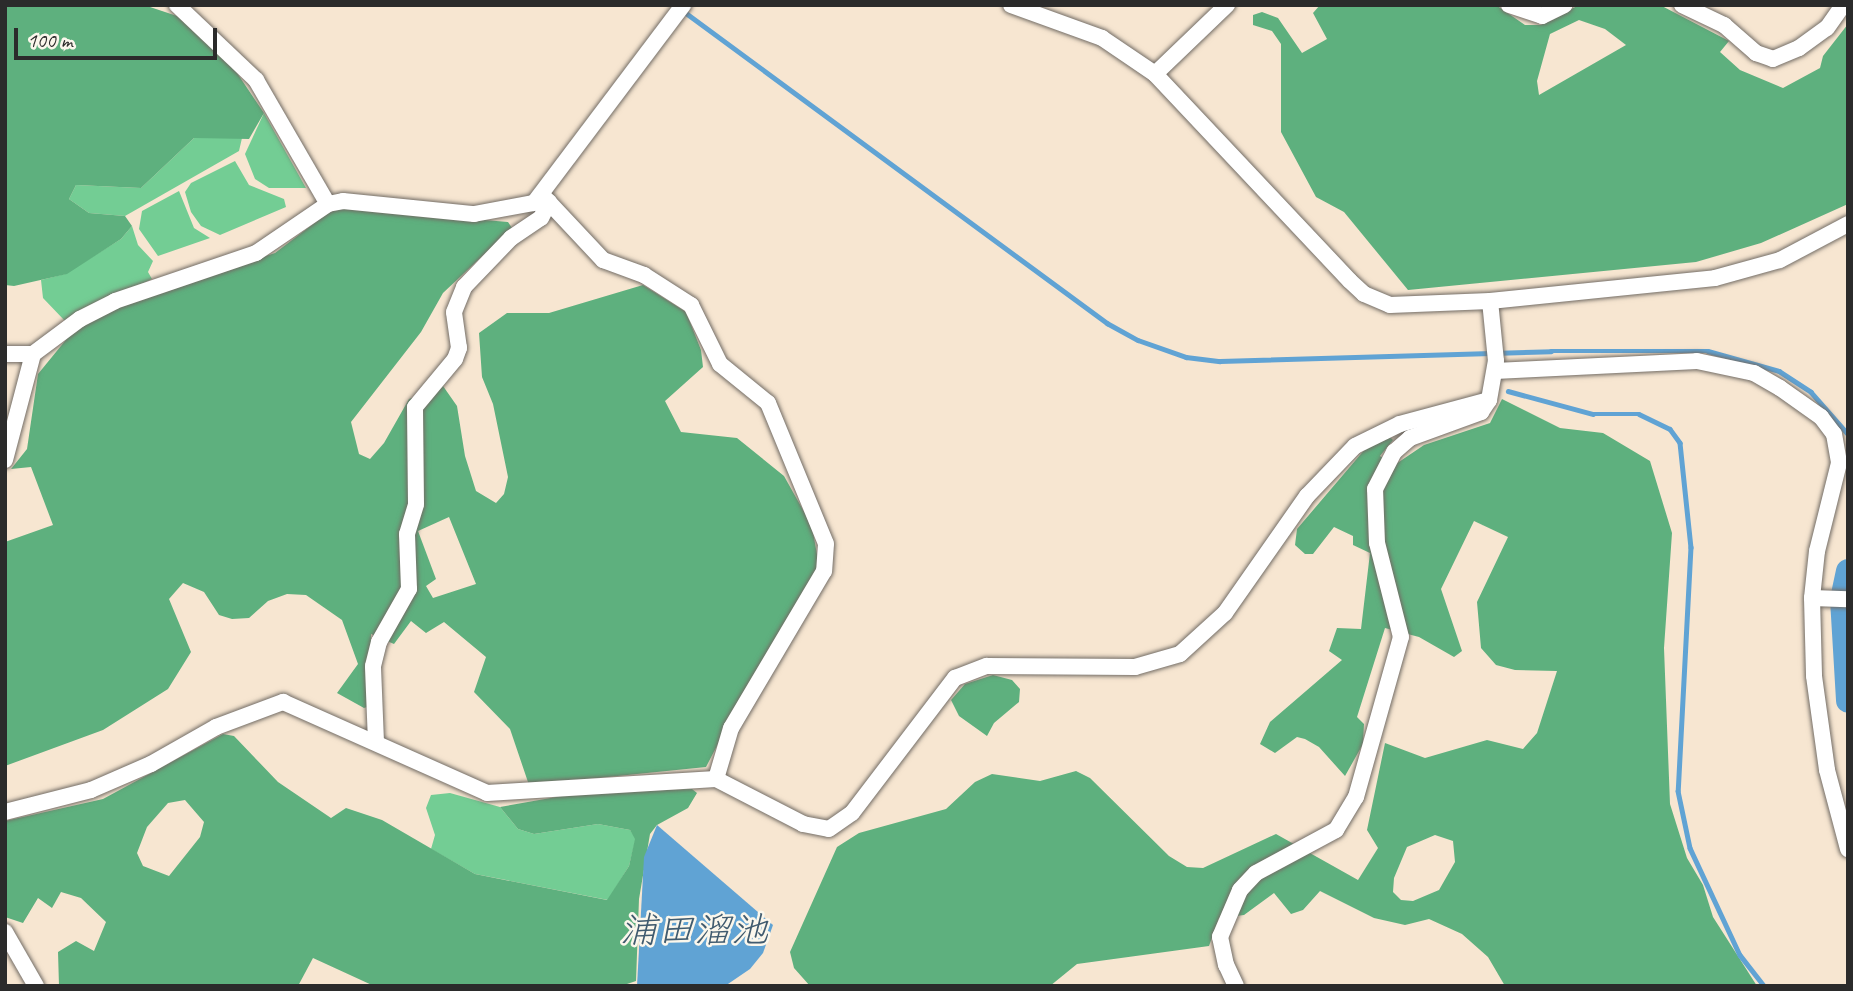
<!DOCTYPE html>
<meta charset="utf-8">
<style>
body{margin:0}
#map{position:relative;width:1853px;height:991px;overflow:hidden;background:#f7e6d1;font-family:Caveat,"Klee One",sans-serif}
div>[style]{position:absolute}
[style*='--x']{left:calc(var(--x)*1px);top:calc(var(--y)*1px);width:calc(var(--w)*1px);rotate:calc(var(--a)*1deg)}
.green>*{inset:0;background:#73cd94}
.forest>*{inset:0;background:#5eb07e}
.water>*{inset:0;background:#60a3d4}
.stream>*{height:4.5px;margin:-2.25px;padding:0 2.25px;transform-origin:2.25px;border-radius:2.25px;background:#60a3d4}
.river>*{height:24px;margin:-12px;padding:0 12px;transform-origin:12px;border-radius:12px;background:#60a3d4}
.roads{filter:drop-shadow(0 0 2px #726c65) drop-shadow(0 0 2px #726c65)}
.minor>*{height:16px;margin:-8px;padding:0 8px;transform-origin:8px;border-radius:8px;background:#fff}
span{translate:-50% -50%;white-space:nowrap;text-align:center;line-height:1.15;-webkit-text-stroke:5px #fbf7ec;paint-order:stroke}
.water-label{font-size:37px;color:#405b6f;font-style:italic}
.frame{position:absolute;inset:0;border:7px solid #2b2b2b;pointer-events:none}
.scale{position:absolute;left:14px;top:28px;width:203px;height:32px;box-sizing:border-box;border:4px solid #2b2b2b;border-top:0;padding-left:9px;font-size:21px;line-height:24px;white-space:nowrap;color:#2b2b2b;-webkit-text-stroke:5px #fbf7ec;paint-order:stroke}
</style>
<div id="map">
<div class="green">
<div style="clip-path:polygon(264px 113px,306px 188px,269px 188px,255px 179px,245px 154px)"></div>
<div style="clip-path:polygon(194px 138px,242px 138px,239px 151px,125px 216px,89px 213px,69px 199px,76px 185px,141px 188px)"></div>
<div style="clip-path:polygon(235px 161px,249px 185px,284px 199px,286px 207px,220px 235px,201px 226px,191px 212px,185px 192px,191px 183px)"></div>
<div style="clip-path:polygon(179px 191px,194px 228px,210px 238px,158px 256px,139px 229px,142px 211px)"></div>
<div style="clip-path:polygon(132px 226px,138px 245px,153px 261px,148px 272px,152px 279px,65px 321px,43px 298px,41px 280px,65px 274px,121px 239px)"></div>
<div style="clip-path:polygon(450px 793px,500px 807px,518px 829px,534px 834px,598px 824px,630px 830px,636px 838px,629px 866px,608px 900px,475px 874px,431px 849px,435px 835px,426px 808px,431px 795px)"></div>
</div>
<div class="forest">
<div style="clip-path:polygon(5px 5px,144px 5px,180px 17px,233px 67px,264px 113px,249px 139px,194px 138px,141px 188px,76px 185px,69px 199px,89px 213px,125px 216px,132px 226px,121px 239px,67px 274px,14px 286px,5px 285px)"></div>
<div style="clip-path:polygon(evenodd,1320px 5px,1496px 5px,1525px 25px,1541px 25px,1579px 5px,1660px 5px,1729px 41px,1720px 52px,1740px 70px,1783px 88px,1820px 68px,1823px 56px,1848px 24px,1848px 204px,1761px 243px,1696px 262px,1408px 290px,1344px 212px,1316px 197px,1281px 132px,1281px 44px,1272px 31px,1253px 25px,1253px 15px,1262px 12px,1278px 18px,1302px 53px,1327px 39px,1313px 13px,1320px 5px,1579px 20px,1605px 29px,1626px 45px,1539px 95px,1537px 81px,1550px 34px,1579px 20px)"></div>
<div style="clip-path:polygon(evenodd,344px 208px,508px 222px,512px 228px,443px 293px,421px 332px,351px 422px,359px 454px,370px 459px,384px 443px,409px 399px,443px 386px,457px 406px,465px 456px,476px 491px,496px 503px,504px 494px,508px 477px,493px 404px,482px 377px,479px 333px,507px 313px,549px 313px,643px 285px,686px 312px,701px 350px,703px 367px,665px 401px,681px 432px,737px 438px,784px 476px,812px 526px,820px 572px,744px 694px,706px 767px,529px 785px,510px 729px,474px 692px,486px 657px,444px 622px,426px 633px,411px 621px,394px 644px,371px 634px,370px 706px,364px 708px,337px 693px,358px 664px,342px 620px,306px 595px,287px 594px,268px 601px,249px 618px,232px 619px,219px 615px,204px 592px,183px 583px,169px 599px,191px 652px,168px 689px,103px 730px,5px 766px,5px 542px,53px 525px,31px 467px,11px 469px,27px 449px,38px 374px,74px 330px,119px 304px,275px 253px,329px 212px,344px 208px,449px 517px,476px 584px,433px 598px,426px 586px,436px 579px,418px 531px,449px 517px)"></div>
<div style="clip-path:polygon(evenodd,1502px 399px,1560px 428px,1603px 433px,1650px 461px,1672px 533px,1664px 648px,1670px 804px,1687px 858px,1703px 885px,1713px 917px,1757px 986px,1505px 986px,1488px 957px,1462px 934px,1429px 919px,1405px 925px,1374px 918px,1320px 891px,1303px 910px,1291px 914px,1274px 893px,1244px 915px,1219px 918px,1209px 946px,1077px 964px,1050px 986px,810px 986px,794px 968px,790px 952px,837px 847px,859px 833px,946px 809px,975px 782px,992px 774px,1040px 781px,1076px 771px,1090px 778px,1169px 856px,1187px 867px,1203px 868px,1276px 834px,1358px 880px,1378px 848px,1367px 830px,1385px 743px,1425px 758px,1487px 740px,1523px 749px,1537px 733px,1557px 671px,1515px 670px,1496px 665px,1481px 648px,1477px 602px,1508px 537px,1474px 521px,1441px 589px,1462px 651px,1454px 657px,1419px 637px,1385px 628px,1357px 717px,1364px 724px,1363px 744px,1345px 776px,1319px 747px,1305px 739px,1297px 737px,1275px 753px,1260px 744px,1270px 722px,1342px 660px,1329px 651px,1337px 628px,1361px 629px,1370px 553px,1353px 545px,1353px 536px,1334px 527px,1313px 554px,1305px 554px,1295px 545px,1297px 529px,1366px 448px,1387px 434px,1393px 440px,1380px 456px,1393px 466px,1424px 445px,1490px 423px,1502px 399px,1435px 835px,1453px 841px,1455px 862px,1439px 890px,1413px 901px,1401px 900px,1393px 892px,1394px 878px,1407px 847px,1435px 835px)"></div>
<div style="clip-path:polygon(993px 675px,1012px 680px,1020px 689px,1019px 702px,994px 723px,987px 736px,959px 716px,951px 700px,965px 684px)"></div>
<div style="clip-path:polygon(evenodd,223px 734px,234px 736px,278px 782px,331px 818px,346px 808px,382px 820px,475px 874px,607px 900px,629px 866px,635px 839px,630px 830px,598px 824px,534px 834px,518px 829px,500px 807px,579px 793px,692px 789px,697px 793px,688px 808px,657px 825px,650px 834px,639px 899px,636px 981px,621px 986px,374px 986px,313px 958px,298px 986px,59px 986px,58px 952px,76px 941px,94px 951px,106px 922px,81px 898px,61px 892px,52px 908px,38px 898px,23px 923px,5px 917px,5px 821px,103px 799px,223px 734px,185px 800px,204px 822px,200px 837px,169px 876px,143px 866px,137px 853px,147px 827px,168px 803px,185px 800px)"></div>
</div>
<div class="water">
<div style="clip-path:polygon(657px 825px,773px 925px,763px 953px,750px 969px,725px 986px,637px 986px,644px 857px)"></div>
</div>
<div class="stream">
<div style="--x:682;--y:10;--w:528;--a:36.37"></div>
<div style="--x:1107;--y:323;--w:35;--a:29"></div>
<div style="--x:1138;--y:340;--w:51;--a:19.5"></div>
<div style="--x:1186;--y:357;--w:34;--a:7"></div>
<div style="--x:1220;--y:361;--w:331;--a:-1.7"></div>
<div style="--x:1551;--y:351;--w:157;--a:0"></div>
<div style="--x:1708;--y:351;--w:74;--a:15.7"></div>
<div style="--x:1779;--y:371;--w:38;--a:33"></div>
<div style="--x:1811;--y:392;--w:56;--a:48.6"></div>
<div style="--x:1508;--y:391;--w:88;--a:15.1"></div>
<div style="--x:1593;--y:414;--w:46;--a:0"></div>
<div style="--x:1639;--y:414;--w:34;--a:26"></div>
<div style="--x:1670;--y:429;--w:17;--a:54"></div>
<div style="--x:1680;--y:443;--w:105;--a:84"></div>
<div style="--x:1691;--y:547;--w:244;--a:93"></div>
<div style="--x:1678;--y:791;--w:58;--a:78.1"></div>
<div style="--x:1690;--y:848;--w:118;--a:65"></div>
<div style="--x:1740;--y:955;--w:39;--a:52"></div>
<div style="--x:1845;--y:585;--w:3;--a:18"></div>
</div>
<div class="river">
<div style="--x:1848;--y:571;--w:29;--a:102"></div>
<div style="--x:1842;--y:599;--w:102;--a:86.6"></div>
</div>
<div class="roads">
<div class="minor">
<div style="--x:177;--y:5;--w:109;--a:43.5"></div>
<div style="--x:256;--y:80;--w:143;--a:59.9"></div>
<div style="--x:1011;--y:5;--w:97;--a:19.9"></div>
<div style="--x:1102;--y:38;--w:64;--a:34.2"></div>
<div style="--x:1155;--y:74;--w:284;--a:46.7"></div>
<div style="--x:1350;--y:281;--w:19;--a:43"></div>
<div style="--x:1364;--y:294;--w:28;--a:23"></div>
<div style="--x:1390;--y:305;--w:100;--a:-2.3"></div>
<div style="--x:1490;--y:301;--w:226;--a:-5.8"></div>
<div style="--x:1715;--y:278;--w:67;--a:-15.5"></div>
<div style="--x:1780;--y:260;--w:77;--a:-27.9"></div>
<div style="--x:1509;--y:5;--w:35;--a:18"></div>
<div style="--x:1542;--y:16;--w:25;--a:-26"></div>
<div style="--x:1682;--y:5;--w:47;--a:25.5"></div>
<div style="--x:1724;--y:25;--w:43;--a:41.2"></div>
<div style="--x:1756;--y:53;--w:18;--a:19"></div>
<div style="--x:1773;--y:59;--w:28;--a:-23"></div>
<div style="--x:1799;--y:48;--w:34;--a:-36"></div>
<div style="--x:1827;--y:28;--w:28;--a:-55"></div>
<div style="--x:1155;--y:74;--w:100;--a:-43.8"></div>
<div style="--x:543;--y:196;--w:88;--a:46.8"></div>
<div style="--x:603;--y:260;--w:44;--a:20.1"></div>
<div style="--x:644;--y:275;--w:56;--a:32.6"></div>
<div style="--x:691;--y:305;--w:66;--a:63.8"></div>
<div style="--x:720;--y:364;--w:62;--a:39.1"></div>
<div style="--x:768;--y:403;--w:152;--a:67.6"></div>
<div style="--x:826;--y:544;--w:27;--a:94"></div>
<div style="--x:824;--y:571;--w:182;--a:120.6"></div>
<div style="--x:731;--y:728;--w:53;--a:106.4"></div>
<div style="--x:5;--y:354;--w:28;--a:0"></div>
<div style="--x:33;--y:354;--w:59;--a:-36.7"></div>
<div style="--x:80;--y:319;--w:39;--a:-27"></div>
<div style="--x:115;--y:301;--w:149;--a:-18.8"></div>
<div style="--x:256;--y:253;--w:87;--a:-34.2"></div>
<div style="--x:328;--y:204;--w:15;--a:-11"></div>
<div style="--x:343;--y:201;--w:132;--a:5.7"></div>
<div style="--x:474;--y:214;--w:61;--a:-10.4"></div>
<div style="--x:534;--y:203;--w:248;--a:-53"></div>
<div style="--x:1495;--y:371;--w:202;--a:-2.8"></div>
<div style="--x:1697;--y:361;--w:58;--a:11.9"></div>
<div style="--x:1754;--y:373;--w:30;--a:30"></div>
<div style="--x:1780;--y:388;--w:50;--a:35.3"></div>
<div style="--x:1821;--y:417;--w:21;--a:53"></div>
<div style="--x:1834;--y:434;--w:29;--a:80"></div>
<div style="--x:1839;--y:463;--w:91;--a:104"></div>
<div style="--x:1817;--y:551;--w:47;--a:96.1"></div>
<div style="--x:1812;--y:598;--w:36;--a:2"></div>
<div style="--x:5;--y:460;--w:110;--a:-75.2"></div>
<div style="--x:1812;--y:598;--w:78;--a:88.5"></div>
<div style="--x:1814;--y:676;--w:95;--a:82.1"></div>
<div style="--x:1827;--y:770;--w:82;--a:75.1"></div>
<div style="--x:376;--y:742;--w:76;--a:-92.3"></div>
<div style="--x:373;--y:666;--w:25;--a:-76"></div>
<div style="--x:379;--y:642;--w:61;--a:-60.5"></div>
<div style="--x:409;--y:589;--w:55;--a:-92.1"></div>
<div style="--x:407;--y:534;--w:31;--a:-73"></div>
<div style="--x:416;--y:504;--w:97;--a:-90.6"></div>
<div style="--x:415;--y:407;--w:62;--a:-50.2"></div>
<div style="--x:455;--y:359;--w:12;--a:-70"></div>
<div style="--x:459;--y:348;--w:36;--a:-98"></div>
<div style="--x:454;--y:312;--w:27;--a:-68"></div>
<div style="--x:464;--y:287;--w:68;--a:-46.2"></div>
<div style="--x:511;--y:238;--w:36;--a:-34"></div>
<div style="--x:541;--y:218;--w:18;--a:-63"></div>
<div style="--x:5;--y:812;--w:89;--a:-14.3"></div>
<div style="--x:91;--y:790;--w:65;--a:-23.4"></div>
<div style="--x:151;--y:764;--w:75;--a:-29.6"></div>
<div style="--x:216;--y:727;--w:72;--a:-20.5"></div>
<div style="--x:283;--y:702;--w:223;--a:24"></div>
<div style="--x:487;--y:793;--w:229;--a:-3.5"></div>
<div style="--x:716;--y:779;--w:98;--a:27.3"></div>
<div style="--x:803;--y:824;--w:26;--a:11"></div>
<div style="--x:829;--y:829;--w:28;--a:-35"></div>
<div style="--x:852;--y:813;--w:170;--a:-52.7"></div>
<div style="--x:955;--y:678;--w:34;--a:-21"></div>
<div style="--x:987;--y:666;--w:148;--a:0.4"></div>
<div style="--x:1135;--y:667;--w:47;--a:-16.1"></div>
<div style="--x:1180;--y:654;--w:61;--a:-42.3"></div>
<div style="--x:1225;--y:613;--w:143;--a:-55"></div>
<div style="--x:1307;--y:496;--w:69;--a:-46.2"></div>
<div style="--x:1355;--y:446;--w:50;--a:-26.1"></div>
<div style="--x:1400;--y:424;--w:92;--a:-15.1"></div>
<div style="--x:5;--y:932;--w:62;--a:60.1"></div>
<div style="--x:1236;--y:986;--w:23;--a:-115"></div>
<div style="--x:1226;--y:965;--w:29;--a:-102"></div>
<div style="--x:1220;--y:937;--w:51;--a:-66.9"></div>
<div style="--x:1240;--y:890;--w:23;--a:-47"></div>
<div style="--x:1256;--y:873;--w:91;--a:-28.3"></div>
<div style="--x:1336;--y:830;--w:39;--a:-59"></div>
<div style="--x:1356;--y:797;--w:166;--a:-74.3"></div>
<div style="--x:1401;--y:637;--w:97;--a:-104.3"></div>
<div style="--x:1377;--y:543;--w:54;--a:-92.1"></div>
<div style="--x:1375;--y:489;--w:42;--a:-62.8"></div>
<div style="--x:1394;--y:452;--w:21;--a:-41"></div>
<div style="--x:1410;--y:438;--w:76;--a:-20.1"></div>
<div style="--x:1481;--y:412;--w:14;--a:-56"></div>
<div style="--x:1489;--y:400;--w:40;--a:-80"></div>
<div style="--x:1496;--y:361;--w:60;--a:-95.7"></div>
</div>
</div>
<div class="water-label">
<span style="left:694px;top:930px">浦田溜池</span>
</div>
<div class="frame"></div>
<div class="scale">100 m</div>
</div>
